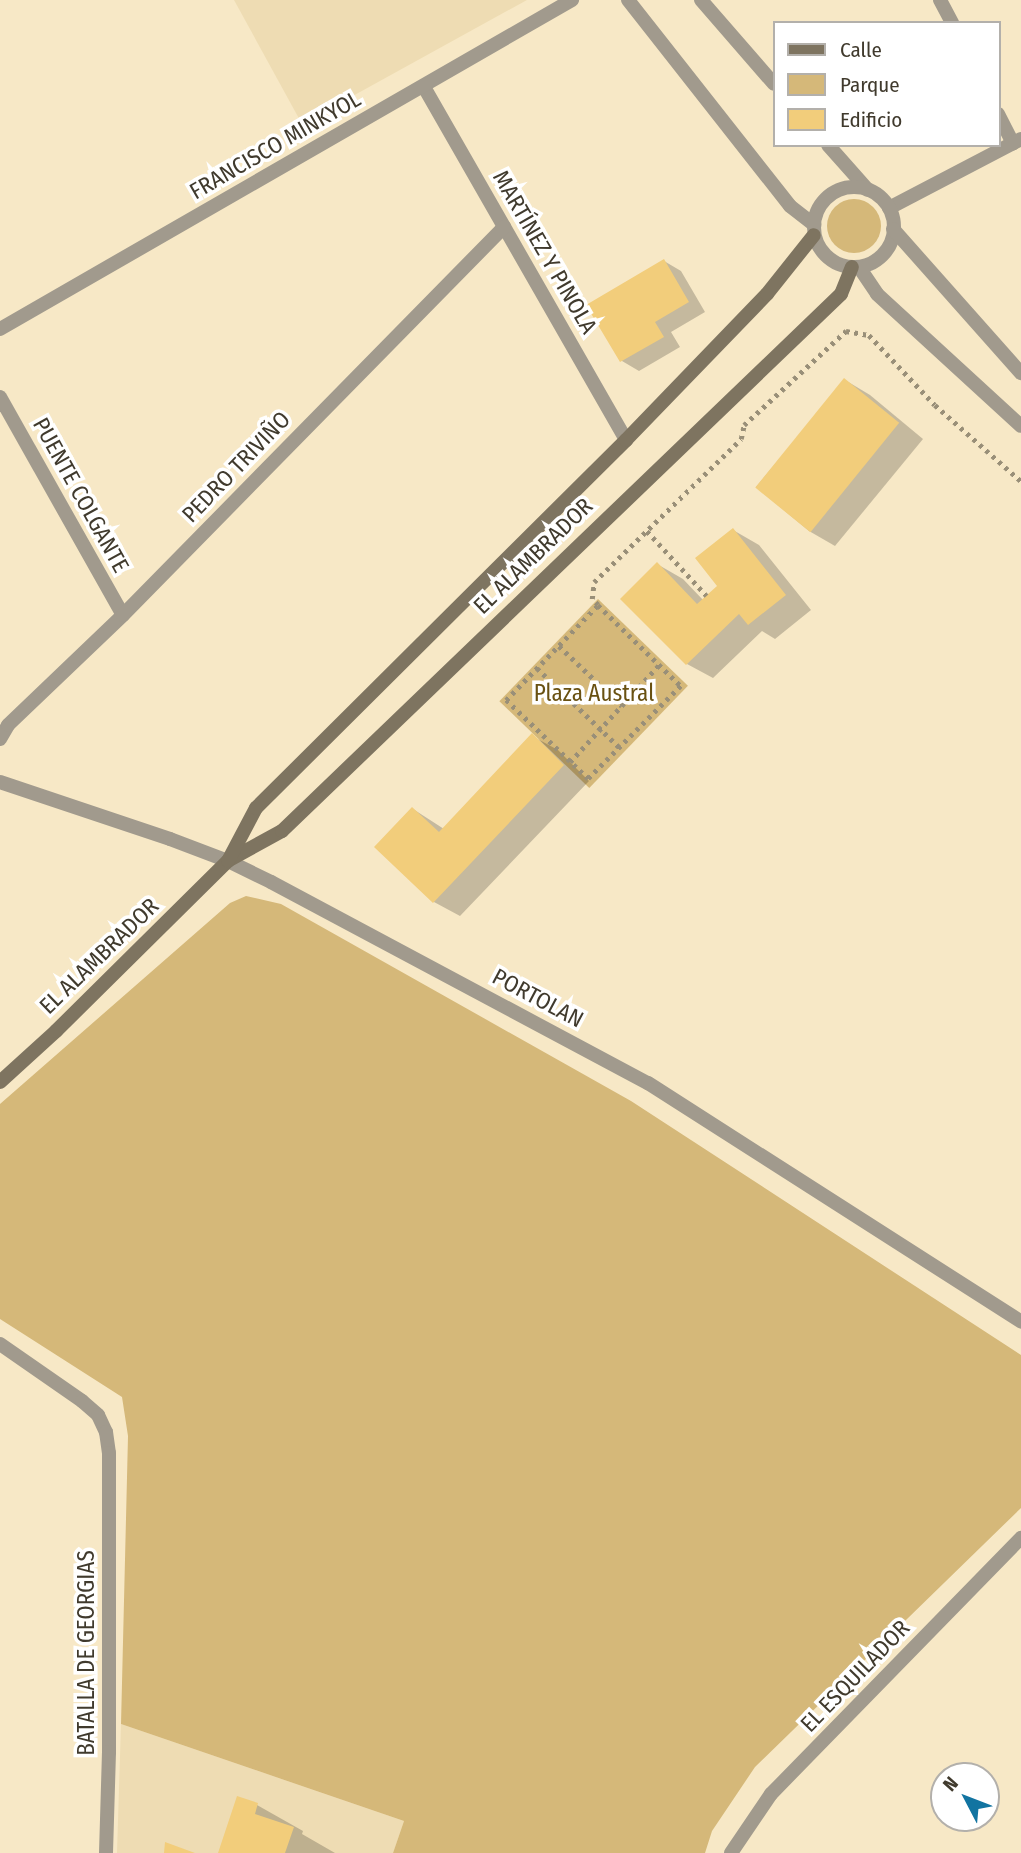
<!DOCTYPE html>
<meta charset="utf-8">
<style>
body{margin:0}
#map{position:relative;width:1021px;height:1853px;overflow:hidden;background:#f7e8c6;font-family:"Fira Sans Condensed",sans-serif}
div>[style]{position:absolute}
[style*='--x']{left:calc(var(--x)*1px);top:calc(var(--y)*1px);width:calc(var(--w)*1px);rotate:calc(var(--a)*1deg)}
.built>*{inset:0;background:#eedcb3}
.green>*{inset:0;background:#d5b879;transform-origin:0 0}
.round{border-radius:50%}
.shadow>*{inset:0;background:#0003}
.building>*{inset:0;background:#f2cd7b;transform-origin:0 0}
.path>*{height:4.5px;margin-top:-2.25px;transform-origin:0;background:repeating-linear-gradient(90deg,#998f78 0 3.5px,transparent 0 8.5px)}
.minor>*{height:14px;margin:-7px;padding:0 7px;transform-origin:7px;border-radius:7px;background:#a19a8d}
.tertiary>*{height:14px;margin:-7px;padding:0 7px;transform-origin:7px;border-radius:7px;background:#a19a8d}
.tertiary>.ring{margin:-7px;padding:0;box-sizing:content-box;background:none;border:14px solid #a19a8d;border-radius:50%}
.secondary>*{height:14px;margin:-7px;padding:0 7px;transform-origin:7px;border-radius:7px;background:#7e7460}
span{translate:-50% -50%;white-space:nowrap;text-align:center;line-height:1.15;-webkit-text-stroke:7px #fff;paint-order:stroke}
.street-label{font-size:23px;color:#403a2d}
.park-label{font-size:23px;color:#695112}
.legend{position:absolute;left:773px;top:21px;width:228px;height:126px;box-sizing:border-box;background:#fff;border:2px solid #b3b0ab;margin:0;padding:9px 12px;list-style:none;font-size:21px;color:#403a2d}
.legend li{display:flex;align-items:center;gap:14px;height:35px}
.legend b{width:35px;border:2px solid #b3b0ab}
.north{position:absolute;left:930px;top:1762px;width:70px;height:70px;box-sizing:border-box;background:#fff;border:2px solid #b3b0ab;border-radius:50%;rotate:312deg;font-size:19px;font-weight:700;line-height:28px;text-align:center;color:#403a2d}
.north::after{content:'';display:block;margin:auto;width:24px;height:32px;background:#1274a1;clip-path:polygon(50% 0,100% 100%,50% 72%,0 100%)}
</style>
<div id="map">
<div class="built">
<div style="clip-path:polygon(234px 0,527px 0,302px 124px)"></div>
<div style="clip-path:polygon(121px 1724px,404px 1821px,393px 1853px,117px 1853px)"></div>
</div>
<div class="green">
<div class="round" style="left:827px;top:199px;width:54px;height:54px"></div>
<div style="left:598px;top:599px;width:125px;height:142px;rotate:44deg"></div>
<div style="clip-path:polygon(246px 896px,281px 904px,631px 1101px,1021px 1355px,1021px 1508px,755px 1767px,712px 1831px,705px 1853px,393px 1853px,404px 1821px,121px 1724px,128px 1436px,122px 1397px,0 1319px,0 1104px,230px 903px)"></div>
</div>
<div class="shadow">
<div style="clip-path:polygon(664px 261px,681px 271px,705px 312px,671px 332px,680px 347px,639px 371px,622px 361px,589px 305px)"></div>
<div style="clip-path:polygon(845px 380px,870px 395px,923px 439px,835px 546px,809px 531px,756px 487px)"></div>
<div style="clip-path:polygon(733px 530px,759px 545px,811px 610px,775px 639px,762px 631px,713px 678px,687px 664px,657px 564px,683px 579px,704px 601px,719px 586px)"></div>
<div style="clip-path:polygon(532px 736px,558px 750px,589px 781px,460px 916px,434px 902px,413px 809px,444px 829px)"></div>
<div style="clip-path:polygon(257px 1805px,303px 1831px,302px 1834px,335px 1853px,220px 1853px)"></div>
</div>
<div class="building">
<div style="clip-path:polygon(664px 259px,689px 302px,655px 322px,664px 337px,620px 362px,586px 305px)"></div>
<div style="left:844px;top:378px;width:71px;height:141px;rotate:39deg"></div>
<div style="clip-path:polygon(733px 528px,786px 595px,748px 625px,739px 614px,686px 665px,620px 599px,657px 562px,697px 604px,717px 586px,695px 558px)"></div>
<div style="clip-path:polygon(532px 733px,564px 765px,433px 903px,374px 847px,412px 807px,439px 832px)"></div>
<div style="clip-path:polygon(237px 1796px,258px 1803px,255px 1814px,294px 1827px,285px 1853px,218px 1853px)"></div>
<div style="clip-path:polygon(165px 1842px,195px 1853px,164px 1853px)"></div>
</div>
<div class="path">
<div style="--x:647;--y:531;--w:88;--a:47.3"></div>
<div style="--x:598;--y:605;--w:8;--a:-135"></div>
<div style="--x:592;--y:599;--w:17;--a:-83"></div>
<div style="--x:594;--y:582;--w:205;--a:-44.2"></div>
<div style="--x:741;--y:439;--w:14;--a:-78"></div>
<div style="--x:744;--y:425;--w:139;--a:-42.7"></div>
<div style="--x:846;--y:331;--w:23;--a:10"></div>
<div style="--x:869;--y:335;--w:96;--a:46.7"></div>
<div style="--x:935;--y:405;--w:115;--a:41.5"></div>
<div style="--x:598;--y:605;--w:116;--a:44.3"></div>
<div style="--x:681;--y:686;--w:132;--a:135"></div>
<div style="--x:588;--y:779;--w:114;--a:-136.1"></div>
<div style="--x:506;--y:700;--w:132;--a:-45.9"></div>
<div style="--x:559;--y:646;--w:87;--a:43.6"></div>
<div style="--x:537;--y:668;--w:115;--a:43.9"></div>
<div style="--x:570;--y:762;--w:132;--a:-47.5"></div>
</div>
<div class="minor">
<div style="--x:940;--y:0;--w:26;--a:62"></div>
<div style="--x:424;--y:87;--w:407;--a:60.2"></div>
<div style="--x:998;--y:114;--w:33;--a:63"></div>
<div style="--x:889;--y:208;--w:149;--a:-27.6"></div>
<div style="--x:0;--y:329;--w:660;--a:-29.91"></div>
<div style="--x:0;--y:397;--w:250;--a:60.6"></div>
<div style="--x:0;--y:739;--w:16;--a:-60"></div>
<div style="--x:8;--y:725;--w:159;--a:-43.7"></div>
<div style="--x:123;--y:615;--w:544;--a:-45.52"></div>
<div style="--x:0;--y:782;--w:179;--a:18.5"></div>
<div style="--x:170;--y:839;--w:62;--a:20.8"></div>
<div style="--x:228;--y:861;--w:48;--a:26"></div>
<div style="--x:271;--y:882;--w:427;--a:28.1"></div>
<div style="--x:648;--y:1083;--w:443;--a:32.6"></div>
<div style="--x:0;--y:1344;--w:100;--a:34.8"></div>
<div style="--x:82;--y:1401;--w:21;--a:41"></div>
<div style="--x:98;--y:1415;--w:19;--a:65"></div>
<div style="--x:106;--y:1432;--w:21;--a:82"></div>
<div style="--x:109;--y:1453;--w:299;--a:90"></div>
<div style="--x:109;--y:1752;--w:101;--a:91.7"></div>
<div style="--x:731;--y:1853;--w:71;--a:-55.9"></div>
<div style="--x:771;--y:1794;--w:358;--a:-45.7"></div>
</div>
<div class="tertiary">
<div style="--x:628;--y:0;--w:262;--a:51.8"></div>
<div style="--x:790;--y:206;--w:31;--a:38"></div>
<div style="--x:701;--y:0;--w:111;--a:49"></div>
<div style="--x:828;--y:145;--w:60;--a:48.4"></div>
<div class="ring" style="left:814px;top:187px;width:66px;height:66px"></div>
<div style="--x:893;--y:229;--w:193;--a:48.4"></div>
<div style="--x:859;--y:267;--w:32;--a:56"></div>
<div style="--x:877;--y:294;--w:195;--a:42.5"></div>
</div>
<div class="secondary">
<div style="--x:229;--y:860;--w:60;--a:-28.7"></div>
<div style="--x:282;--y:831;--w:775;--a:-43.85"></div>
<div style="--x:841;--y:294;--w:29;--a:-68"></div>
<div style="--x:0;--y:1082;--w:76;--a:-42.3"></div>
<div style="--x:56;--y:1031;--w:242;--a:-44.7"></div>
<div style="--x:228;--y:861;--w:60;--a:-62.2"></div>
<div style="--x:256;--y:808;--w:522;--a:-44.84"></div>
<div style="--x:626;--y:440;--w:203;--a:-46"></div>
<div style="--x:767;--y:294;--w:75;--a:-51.5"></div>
</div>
<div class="street-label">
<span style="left:275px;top:145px;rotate:-30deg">FRANCISCO MINKYOL</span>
<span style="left:545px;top:252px;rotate:60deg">MARTÍNEZ Y PINOLA</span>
<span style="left:236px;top:467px;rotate:-46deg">PEDRO TRIVIÑO</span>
<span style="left:81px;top:495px;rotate:61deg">PUENTE COLGANTE</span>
<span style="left:533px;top:556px;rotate:-44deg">EL ALAMBRADOR</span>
<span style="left:99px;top:956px;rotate:-44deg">EL ALAMBRADOR</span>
<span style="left:538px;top:998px;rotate:28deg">PORTOLAN</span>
<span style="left:86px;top:1653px;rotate:-90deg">BATALLA DE GEORGIAS</span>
<span style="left:855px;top:1676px;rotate:-46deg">EL ESQUILADOR</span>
</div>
<div class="park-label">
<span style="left:594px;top:693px">Plaza Austral</span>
</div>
<ul class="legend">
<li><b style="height:9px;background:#7e7460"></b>Calle</li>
<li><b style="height:19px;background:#d5b879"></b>Parque</li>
<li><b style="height:19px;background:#f2cd7b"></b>Edificio</li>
</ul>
<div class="north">N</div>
</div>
